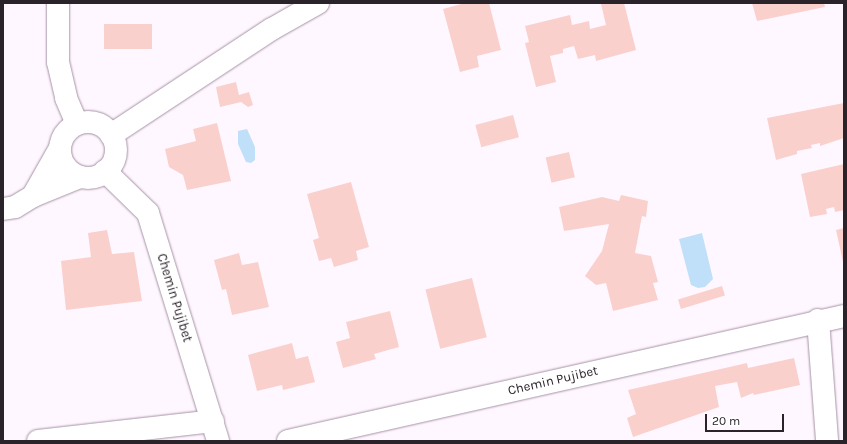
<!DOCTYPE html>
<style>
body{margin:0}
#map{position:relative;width:847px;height:444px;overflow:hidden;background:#fff7ff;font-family:Karla,sans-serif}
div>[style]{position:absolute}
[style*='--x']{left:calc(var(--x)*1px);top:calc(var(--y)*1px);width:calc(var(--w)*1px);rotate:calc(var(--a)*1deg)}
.water>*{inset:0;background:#c0dff8}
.building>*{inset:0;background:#fad0cc;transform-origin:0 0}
.roads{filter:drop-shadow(0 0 1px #a693a6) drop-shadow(0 0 1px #a693a6)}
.minor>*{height:22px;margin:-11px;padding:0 11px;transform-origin:11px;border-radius:11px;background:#fff}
.minor>.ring{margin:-11px;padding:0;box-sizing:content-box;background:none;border:22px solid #fff;border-radius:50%}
span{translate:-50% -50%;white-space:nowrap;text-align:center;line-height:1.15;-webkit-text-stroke:4px #fff;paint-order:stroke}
.street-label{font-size:13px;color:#2a232a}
.frame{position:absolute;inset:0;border:4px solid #2a232a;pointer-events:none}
.scale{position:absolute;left:705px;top:414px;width:79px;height:18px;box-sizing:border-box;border:2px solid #2a232a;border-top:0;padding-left:5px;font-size:12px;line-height:14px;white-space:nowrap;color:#2a232a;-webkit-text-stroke:3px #fff;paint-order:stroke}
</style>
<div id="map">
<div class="water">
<div style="clip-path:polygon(247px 129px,255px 147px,255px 160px,251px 163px,246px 162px,238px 144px,238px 131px)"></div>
<div style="clip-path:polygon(702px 233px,713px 279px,705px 287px,698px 288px,691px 285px,679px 239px)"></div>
</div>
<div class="building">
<div style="clip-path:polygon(465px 3px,489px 3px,501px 50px,477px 56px,479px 67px,460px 72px,443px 9px)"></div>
<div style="clip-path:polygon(624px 3px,636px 50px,596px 61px,595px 55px,578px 59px,574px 46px,563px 49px,563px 53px,550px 56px,556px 82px,536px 87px,525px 43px,529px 42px,525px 26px,570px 15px,572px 25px,589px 21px,590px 29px,606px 25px,601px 4px)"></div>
<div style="clip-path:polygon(752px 3px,824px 3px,825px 7px,757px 21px)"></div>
<div style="left:104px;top:24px;width:48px;height:25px"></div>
<div style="clip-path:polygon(236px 82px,239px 95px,249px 92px,253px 105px,248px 107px,241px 102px,220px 107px,216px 87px)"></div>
<div style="clip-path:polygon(844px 103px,844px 138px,820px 146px,820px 143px,811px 145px,812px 148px,797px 151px,797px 154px,776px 160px,767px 118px)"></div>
<div style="left:513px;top:115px;width:23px;height:39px;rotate:75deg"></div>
<div style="clip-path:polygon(217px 123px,231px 181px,187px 190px,183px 175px,169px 167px,165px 149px,196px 141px,193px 129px)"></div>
<div style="left:569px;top:152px;width:26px;height:24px;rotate:77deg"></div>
<div style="clip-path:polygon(844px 164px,844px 210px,835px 212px,834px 207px,826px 209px,827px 214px,810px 217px,801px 174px)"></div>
<div style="clip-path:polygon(351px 182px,369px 247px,356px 251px,358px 260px,334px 267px,331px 258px,319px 261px,313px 240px,319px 238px,307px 194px)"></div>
<div style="clip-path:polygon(621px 195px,648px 201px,646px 217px,642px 216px,635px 253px,651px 256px,658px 282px,653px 283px,658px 300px,613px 311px,606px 283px,596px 285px,585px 276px,602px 251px,609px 224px,564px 231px,559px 207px,602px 197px,619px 201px)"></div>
<div style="clip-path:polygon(844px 228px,844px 262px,843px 262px,836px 230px)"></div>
<div style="clip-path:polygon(107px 230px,112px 254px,134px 252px,142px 301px,66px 310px,61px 261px,91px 257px,88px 233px)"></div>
<div style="clip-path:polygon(239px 253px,242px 265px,258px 262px,269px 307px,232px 315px,226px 289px,222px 290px,214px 260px)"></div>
<div style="left:472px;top:278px;width:61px;height:48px;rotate:76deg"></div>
<div style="left:722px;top:286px;width:10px;height:46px;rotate:73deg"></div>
<div style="clip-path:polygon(390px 311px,399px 347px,374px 354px,376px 359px,343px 368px,336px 342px,350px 338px,346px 322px)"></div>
<div style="clip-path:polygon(292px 343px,296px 359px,308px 356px,315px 382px,283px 390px,282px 385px,257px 391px,248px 355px)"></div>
<div style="clip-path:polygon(794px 358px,800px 385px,754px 395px,753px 393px,741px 398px,737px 382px,715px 386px,719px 407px,633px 437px,627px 418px,636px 414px,628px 390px,747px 363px,748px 368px)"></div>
</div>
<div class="roads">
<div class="minor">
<div style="--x:58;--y:3;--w:59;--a:90"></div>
<div style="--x:58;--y:62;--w:37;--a:77"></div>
<div style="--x:66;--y:98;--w:28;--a:67"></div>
<div class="ring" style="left:60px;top:122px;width:34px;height:34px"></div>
<div style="--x:111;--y:135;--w:193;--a:-33.4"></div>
<div style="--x:272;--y:29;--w:53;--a:-29.5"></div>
<div style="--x:105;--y:171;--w:60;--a:44.3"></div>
<div style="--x:148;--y:213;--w:239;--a:72.9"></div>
<div style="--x:33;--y:196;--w:55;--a:-60.6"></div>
<div style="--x:3;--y:209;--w:12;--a:-9"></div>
<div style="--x:15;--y:207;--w:21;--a:-31"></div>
<div style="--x:33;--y:196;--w:51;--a:-22"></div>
<div style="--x:818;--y:320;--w:121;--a:85.7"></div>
<div style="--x:38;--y:441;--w:176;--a:-6.5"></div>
<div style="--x:288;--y:441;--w:570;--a:-12.67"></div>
</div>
</div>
<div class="street-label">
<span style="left:174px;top:298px;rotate:73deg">Chemin Pujibet</span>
<span style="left:553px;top:381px;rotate:-13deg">Chemin Pujibet</span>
</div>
<div class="frame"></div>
<div class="scale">20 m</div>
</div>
